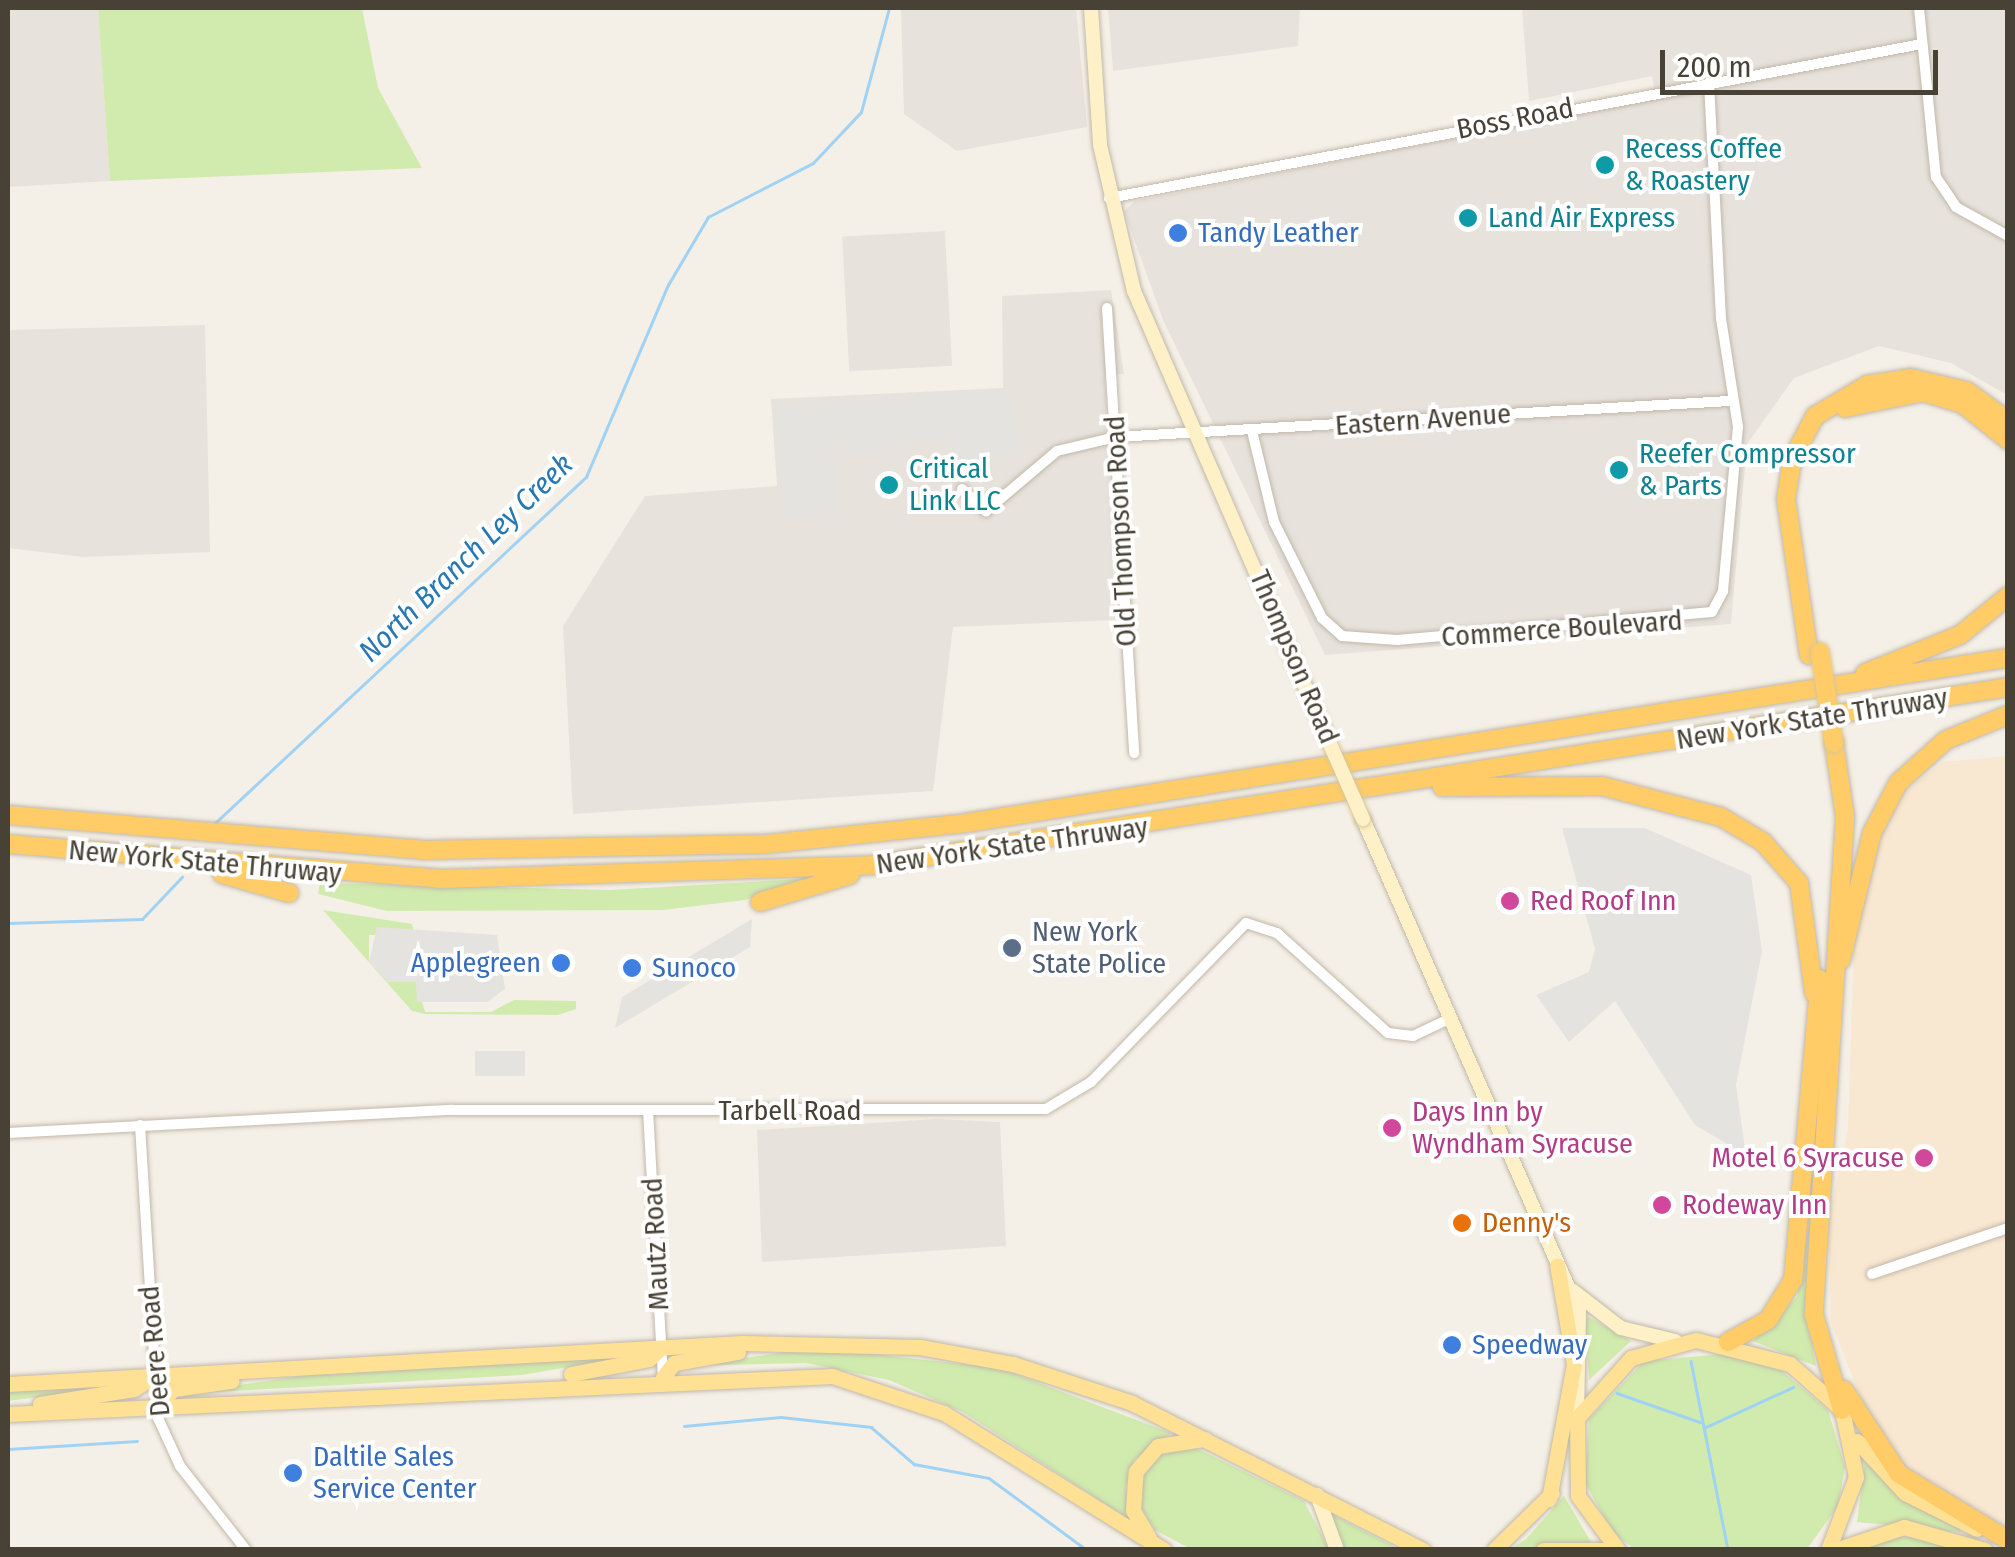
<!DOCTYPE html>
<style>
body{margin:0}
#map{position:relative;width:2015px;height:1557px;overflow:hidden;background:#f5f0e7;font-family:"Fira Sans Condensed",sans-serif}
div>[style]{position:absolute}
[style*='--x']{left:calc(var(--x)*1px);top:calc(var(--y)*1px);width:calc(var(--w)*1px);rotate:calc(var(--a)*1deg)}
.commercial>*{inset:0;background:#f8e7d1}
.industrial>*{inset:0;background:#e7e2dc;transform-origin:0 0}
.green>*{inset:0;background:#d0ebad}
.parking>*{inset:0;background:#e5e3df;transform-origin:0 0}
.stream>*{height:2.5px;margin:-1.25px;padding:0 1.25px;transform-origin:1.25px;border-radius:1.25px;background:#a0d2f5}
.roads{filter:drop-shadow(0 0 2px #c1b8a9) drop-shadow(0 0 2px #c1b8a9)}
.street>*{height:10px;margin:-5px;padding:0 5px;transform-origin:5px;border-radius:5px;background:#fff}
.secondary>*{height:14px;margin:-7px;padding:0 7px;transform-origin:7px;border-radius:7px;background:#fff1c7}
.primary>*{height:15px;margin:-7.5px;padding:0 7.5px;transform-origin:7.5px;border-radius:7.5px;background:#ffe196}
.highway>*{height:18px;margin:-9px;padding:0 9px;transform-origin:9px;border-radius:9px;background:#ffcc68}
.bridges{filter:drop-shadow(0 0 2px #d7c594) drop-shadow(0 0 2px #d7c594)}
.secondary-bridge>*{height:14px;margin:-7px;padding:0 7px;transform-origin:7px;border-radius:7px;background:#fff1c7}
.highway-bridge>*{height:18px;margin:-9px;padding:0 9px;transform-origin:9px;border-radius:9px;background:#ffcc68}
.dots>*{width:28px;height:28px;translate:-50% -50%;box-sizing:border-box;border:5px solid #fff;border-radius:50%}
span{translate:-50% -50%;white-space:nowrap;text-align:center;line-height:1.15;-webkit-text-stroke:8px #fff;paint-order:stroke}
.street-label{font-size:28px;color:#484135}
.culture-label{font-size:28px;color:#0d838f}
.left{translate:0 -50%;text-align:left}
.shop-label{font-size:28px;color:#366cbe}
.right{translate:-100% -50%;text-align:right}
.hotel-label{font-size:28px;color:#b23c85}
.service-label{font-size:28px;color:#4e5e75}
.food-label{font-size:28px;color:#c56008}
.water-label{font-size:30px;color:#2778b2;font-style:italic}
.frame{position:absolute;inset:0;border:10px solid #484135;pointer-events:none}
.scale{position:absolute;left:1660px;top:50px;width:278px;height:45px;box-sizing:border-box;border:5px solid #484135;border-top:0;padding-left:12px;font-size:30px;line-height:35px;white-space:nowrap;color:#484135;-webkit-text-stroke:8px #fff;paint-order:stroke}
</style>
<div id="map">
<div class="commercial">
<div style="clip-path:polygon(2007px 756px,2007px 1528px,1916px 1480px,1871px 1424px,1831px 1322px,1828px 1220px,1848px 1130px,1855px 904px,1893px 800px,1943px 762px)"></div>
</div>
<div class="industrial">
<div style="clip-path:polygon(8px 8px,98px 8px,110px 181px,8px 187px)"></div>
<div style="clip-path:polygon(901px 8px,1076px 8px,1087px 127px,957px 151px,904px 114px)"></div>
<div style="clip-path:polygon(1108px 8px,1300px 8px,1298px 46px,1113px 71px)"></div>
<div style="clip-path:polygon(1522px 8px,2007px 8px,2007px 395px,1951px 363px,1879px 346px,1794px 378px,1747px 444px,1731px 624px,1325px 655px,1163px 320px,1124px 211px,1135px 201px,1656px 99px,1652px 76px,1529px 101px)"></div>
<div style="left:945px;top:231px;width:135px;height:103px;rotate:87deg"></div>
<div style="clip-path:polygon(1111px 290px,1124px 374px,1105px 374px,1115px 620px,953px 627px,933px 791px,573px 814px,563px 626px,645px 496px,777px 486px,771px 399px,1003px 388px,1002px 296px)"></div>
<div style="clip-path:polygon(205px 325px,210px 552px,83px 557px,8px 548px,8px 330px)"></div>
<div style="clip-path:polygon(937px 1119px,1000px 1122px,1006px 1246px,762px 1262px,757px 1130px)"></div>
</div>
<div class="green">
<div style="clip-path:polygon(98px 8px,362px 8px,378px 88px,422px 168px,110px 181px)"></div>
<div style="clip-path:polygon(802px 879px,745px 900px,663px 910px,387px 911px,318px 894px,320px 883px,610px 890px)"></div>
<div style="clip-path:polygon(323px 910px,412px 924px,414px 935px,369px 935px,369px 962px,416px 982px,425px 1012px,491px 1012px,514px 1000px,576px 1001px,576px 1009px,558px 1015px,425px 1014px,412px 1011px)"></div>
<div style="clip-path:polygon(1811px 1215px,1807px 1318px,1816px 1366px,1753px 1341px,1797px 1297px)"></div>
<div style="clip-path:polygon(1589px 1317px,1631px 1341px,1589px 1380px,1585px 1321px)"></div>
<div style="clip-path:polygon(817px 1348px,999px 1368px,1171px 1433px,1134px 1460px,1126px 1486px,1132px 1521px,963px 1412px,889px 1380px,806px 1363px,684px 1366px)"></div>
<div style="clip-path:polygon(1723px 1354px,1782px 1371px,1828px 1410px,1845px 1467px,1838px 1506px,1807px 1549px,1636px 1550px,1614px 1534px,1585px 1483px,1589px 1419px,1644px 1361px)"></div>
<div style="clip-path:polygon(638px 1355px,522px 1375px,178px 1394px,335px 1371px)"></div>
<div style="clip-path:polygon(129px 1383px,130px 1385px,8px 1401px,8px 1390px)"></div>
<div style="clip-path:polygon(1196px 1448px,1304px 1501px,1329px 1549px,1191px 1549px,1155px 1530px,1138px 1503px,1141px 1474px,1159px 1454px)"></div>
<div style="clip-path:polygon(1865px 1461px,1890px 1487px,1963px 1525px,1960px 1532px,1857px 1522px)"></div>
<div style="clip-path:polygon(1564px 1496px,1591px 1542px,1509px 1550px,1526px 1539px)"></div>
<div style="clip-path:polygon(1331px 1514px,1399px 1549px,1344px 1549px)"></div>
<div style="clip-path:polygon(1899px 1536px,1923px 1538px,1964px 1549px,1855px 1550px)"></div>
</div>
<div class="parking">
<div style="clip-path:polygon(1003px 391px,1013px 400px,1017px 454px,952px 460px,950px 440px,844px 455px,843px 445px,825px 447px,835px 454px,838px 513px,783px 517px,775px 404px)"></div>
<div style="clip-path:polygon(1562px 828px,1645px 828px,1751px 875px,1762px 951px,1736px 1085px,1746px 1155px,1695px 1125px,1615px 1001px,1569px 1042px,1536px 995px,1589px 972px,1595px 949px)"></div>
<div style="clip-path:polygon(752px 919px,750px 947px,615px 1028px,622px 997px)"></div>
<div style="clip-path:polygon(377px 927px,497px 935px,505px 989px,487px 1002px,417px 1002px,416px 982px,388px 982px,369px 962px)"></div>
<div style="left:525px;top:1051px;width:25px;height:50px;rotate:90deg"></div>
</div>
<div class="stream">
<div style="--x:214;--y:824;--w:509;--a:-43.01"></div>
<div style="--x:586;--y:477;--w:209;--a:-66.9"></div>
<div style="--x:668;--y:285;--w:79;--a:-59.5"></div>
<div style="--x:708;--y:217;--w:118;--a:-27.2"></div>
<div style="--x:813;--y:163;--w:70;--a:-46.7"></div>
<div style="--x:861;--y:112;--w:108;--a:-74.9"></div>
<div style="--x:8;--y:923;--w:134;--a:-1.7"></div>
<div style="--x:142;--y:919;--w:58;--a:-46.4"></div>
<div style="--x:1691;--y:1361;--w:193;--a:78.9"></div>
<div style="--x:1617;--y:1393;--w:88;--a:19.3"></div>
<div style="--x:684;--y:1426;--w:97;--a:-5.3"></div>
<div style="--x:781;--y:1417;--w:91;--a:6.3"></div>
<div style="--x:871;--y:1427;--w:57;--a:40.7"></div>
<div style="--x:914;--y:1464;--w:76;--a:10.6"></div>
<div style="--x:989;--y:1478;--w:122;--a:36.3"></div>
<div style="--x:1704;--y:1428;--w:98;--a:-24.7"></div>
<div style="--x:8;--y:1449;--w:129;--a:-3.5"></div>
</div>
<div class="roads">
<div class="street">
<div style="--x:1919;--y:8;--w:170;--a:84.3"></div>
<div style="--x:1936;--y:177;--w:36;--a:56"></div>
<div style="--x:1956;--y:207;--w:60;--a:29.1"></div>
<div style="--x:1109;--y:198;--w:827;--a:-10.73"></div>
<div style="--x:1107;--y:308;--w:446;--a:86.5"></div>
<div style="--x:1252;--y:431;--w:94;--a:76.4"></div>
<div style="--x:1274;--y:522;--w:107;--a:63.4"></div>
<div style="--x:1322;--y:618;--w:27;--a:42"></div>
<div style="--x:1342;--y:636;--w:55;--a:4.2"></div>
<div style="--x:1397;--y:640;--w:316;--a:-5.1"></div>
<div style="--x:1712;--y:612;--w:24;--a:-62"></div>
<div style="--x:1723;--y:591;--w:165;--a:-84.8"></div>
<div style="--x:1738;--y:427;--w:109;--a:-98.9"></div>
<div style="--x:1721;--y:319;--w:237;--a:-92.9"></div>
<div style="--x:962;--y:489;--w:33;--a:43"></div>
<div style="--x:986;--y:511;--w:93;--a:-40.2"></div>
<div style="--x:1057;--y:451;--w:61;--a:-13.3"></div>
<div style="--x:1116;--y:437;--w:614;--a:-3.36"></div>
<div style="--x:648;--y:1110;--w:266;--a:86.8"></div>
<div style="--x:140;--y:1125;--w:294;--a:86.5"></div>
<div style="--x:158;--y:1418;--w:53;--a:65.4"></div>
<div style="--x:180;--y:1466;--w:107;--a:51.8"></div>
<div style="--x:8;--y:1133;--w:444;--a:-3"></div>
<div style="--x:451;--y:1110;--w:595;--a:-0.1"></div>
<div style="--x:1046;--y:1109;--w:52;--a:-31"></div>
<div style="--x:1091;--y:1082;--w:222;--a:-45.7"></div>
<div style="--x:1246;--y:923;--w:33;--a:18"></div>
<div style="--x:1277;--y:933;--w:149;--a:42"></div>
<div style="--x:1388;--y:1033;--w:25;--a:7"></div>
<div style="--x:1413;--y:1036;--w:42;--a:-25.3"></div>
<div style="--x:1872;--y:1274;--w:144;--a:-18.7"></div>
</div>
<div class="secondary">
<div style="--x:1091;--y:8;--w:137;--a:86.2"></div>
<div style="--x:1100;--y:145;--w:150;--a:76.9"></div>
<div style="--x:1134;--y:291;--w:484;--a:66.6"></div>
<div style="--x:1363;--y:819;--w:538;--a:66.34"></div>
<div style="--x:1579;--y:1312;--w:106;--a:91.1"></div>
<div style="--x:1573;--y:1291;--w:61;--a:37.6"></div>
<div style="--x:1621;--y:1328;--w:56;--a:13.5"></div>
<div style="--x:1317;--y:1495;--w:59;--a:70"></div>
</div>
<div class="primary">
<div style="--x:571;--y:1374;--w:79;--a:-10.9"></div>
<div style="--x:649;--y:1359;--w:16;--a:-43"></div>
<div style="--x:663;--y:1377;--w:18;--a:-52"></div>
<div style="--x:674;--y:1363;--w:65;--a:-9.8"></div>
<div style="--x:8;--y:1384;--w:735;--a:-3.2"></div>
<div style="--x:742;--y:1343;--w:178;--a:1.3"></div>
<div style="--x:920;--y:1347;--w:95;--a:10.4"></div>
<div style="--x:1013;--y:1364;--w:125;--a:18.1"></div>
<div style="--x:1132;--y:1403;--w:326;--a:26.8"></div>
<div style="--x:40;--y:1404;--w:95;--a:-9.1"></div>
<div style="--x:134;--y:1389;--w:25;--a:-32"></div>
<div style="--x:156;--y:1405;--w:24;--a:-42"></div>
<div style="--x:174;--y:1389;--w:58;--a:-8"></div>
<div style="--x:8;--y:1414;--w:825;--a:-2.64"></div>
<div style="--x:832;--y:1376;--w:118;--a:18.3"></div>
<div style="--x:944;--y:1413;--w:259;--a:31.9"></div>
<div style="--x:1857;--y:1441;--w:71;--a:47.3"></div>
<div style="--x:1905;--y:1493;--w:80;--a:26.6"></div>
<div style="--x:1549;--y:1499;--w:137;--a:-79.5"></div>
<div style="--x:1574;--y:1364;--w:100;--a:-99.7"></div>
<div style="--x:1149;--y:1538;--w:32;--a:-120"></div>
<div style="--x:1133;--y:1510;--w:39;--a:-86"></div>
<div style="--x:1136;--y:1471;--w:33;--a:-49"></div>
<div style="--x:1158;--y:1446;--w:47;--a:-8.7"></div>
<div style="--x:1494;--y:1550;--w:81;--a:-44.5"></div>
<div style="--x:1543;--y:1550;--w:62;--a:0"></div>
<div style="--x:1618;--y:1550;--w:67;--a:-126.5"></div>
<div style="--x:1578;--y:1496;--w:78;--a:-90.7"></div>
<div style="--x:1577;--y:1418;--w:81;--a:-48"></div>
<div style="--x:1631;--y:1358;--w:67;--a:-15.5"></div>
<div style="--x:1696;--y:1340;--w:97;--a:14.3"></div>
<div style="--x:1790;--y:1364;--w:69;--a:41.5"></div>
<div style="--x:1842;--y:1410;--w:68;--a:78.2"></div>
<div style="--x:1856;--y:1477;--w:78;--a:111"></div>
<div style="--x:1835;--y:1550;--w:73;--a:-18.4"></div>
<div style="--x:1904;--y:1527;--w:84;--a:15.9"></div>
</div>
<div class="highway">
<div style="--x:1845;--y:408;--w:80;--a:-11.6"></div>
<div style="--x:1923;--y:392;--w:42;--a:16.7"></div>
<div style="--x:1963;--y:404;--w:58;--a:38.7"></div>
<div style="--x:1809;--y:655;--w:158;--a:-98.4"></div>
<div style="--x:1786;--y:499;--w:39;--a:-81"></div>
<div style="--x:1792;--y:460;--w:50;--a:-62.4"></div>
<div style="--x:1815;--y:416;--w:61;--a:-30.8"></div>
<div style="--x:1867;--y:385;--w:45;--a:-9"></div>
<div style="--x:1911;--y:378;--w:57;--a:13.1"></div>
<div style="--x:1967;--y:391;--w:51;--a:36.2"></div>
<div style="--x:1865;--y:673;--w:102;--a:-21.8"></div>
<div style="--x:1960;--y:635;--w:62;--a:-39.1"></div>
<div style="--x:1834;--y:743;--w:75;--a:81.5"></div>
<div style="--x:1845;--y:817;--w:499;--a:93.6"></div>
<div style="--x:1814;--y:1315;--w:99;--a:73.6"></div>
<div style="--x:1442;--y:787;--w:160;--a:-0.4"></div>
<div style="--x:1602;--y:786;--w:123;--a:14.6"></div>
<div style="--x:1721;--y:817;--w:49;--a:30.8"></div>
<div style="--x:1763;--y:842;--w:55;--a:48.7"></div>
<div style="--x:1799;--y:883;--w:111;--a:82.2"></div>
<div style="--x:8;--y:815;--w:421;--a:4.8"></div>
<div style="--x:428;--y:850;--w:339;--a:-1"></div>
<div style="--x:767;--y:844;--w:200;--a:-6"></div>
<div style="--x:966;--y:823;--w:1055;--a:-9"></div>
<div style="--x:8;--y:844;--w:432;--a:4.6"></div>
<div style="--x:439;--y:879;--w:434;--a:-1.8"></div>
<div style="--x:873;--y:865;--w:1149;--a:-8.91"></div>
<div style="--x:222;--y:874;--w:70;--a:15.8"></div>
<div style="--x:760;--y:902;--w:94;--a:-16.7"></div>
<div style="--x:1841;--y:960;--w:131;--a:-76.3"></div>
<div style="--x:1872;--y:833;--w:56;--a:-62.5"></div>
<div style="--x:1898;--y:783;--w:64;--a:-41.9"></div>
<div style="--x:1946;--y:740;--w:67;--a:-22"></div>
<div style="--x:1728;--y:1342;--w:46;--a:-28.8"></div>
<div style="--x:1768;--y:1320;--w:47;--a:-58"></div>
<div style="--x:1793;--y:1280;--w:302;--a:-84.9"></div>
<div style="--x:1844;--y:1390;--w:100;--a:56.8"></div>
<div style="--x:1899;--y:1474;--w:127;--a:31.2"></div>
</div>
</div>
<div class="bridges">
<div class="secondary-bridge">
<div style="--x:1326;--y:735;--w:92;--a:66.2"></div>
</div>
<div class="highway-bridge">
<div style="--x:1820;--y:652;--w:92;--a:81.3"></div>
</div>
</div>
<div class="dots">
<div style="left:1605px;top:165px;background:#0f9aa8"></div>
<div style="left:1468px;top:218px;background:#0f9aa8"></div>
<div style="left:1178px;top:233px;background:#3f7fe0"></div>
<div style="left:1619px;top:470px;background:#0f9aa8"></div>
<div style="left:889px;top:485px;background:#0f9aa8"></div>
<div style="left:1510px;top:901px;background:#d1479c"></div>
<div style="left:1012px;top:948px;background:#5c6f8a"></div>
<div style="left:561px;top:963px;background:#3f7fe0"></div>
<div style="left:632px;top:968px;background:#3f7fe0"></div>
<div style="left:1392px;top:1128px;background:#d1479c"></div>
<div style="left:1924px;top:1158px;background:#d1479c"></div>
<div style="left:1662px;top:1205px;background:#d1479c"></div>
<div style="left:1462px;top:1223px;background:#e8710a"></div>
<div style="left:1452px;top:1345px;background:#3f7fe0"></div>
<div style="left:293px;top:1473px;background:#3f7fe0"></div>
</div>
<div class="street-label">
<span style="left:1515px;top:119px;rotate:-11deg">Boss Road</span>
<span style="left:1423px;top:420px;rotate:-4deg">Eastern Avenue</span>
<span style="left:1121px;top:531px;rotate:-93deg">Old Thompson Road</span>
<span style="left:1562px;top:629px;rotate:-4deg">Commerce Boulevard</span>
<span style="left:1294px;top:657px;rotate:67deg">Thompson Road</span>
<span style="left:1812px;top:719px;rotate:-9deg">New York State Thruway</span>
<span style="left:1012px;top:846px;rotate:-8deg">New York State Thruway</span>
<span style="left:205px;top:862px;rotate:5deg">New York State Thruway</span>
<span style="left:790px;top:1111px">Tarbell Road</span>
<span style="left:656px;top:1244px;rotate:-93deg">Mautz Road</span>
<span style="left:155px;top:1351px;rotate:-95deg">Deere Road</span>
</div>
<div class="culture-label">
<span class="left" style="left:1625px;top:165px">Recess Coffee<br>&amp; Roastery</span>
<span class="left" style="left:1488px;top:218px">Land Air Express</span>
<span class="left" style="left:1639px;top:470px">Reefer Compressor<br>&amp; Parts</span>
<span class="left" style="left:909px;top:485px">Critical<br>Link LLC</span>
</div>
<div class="shop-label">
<span class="left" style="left:1198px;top:233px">Tandy Leather</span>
<span class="right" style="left:541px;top:963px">Applegreen</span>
<span class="left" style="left:652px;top:968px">Sunoco</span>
<span class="left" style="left:1472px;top:1345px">Speedway</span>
<span class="left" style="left:313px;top:1473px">Daltile Sales<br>Service Center</span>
</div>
<div class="hotel-label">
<span class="left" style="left:1530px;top:901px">Red Roof Inn</span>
<span class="left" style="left:1412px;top:1128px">Days Inn by<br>Wyndham Syracuse</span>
<span class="right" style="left:1904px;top:1158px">Motel 6 Syracuse</span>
<span class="left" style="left:1682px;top:1205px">Rodeway Inn</span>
</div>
<div class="service-label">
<span class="left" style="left:1032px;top:948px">New York<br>State Police</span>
</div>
<div class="food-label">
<span class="left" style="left:1482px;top:1223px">Denny's</span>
</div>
<div class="water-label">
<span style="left:466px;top:558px;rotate:-44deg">North Branch Ley Creek</span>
</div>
<div class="frame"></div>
<div class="scale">200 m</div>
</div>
